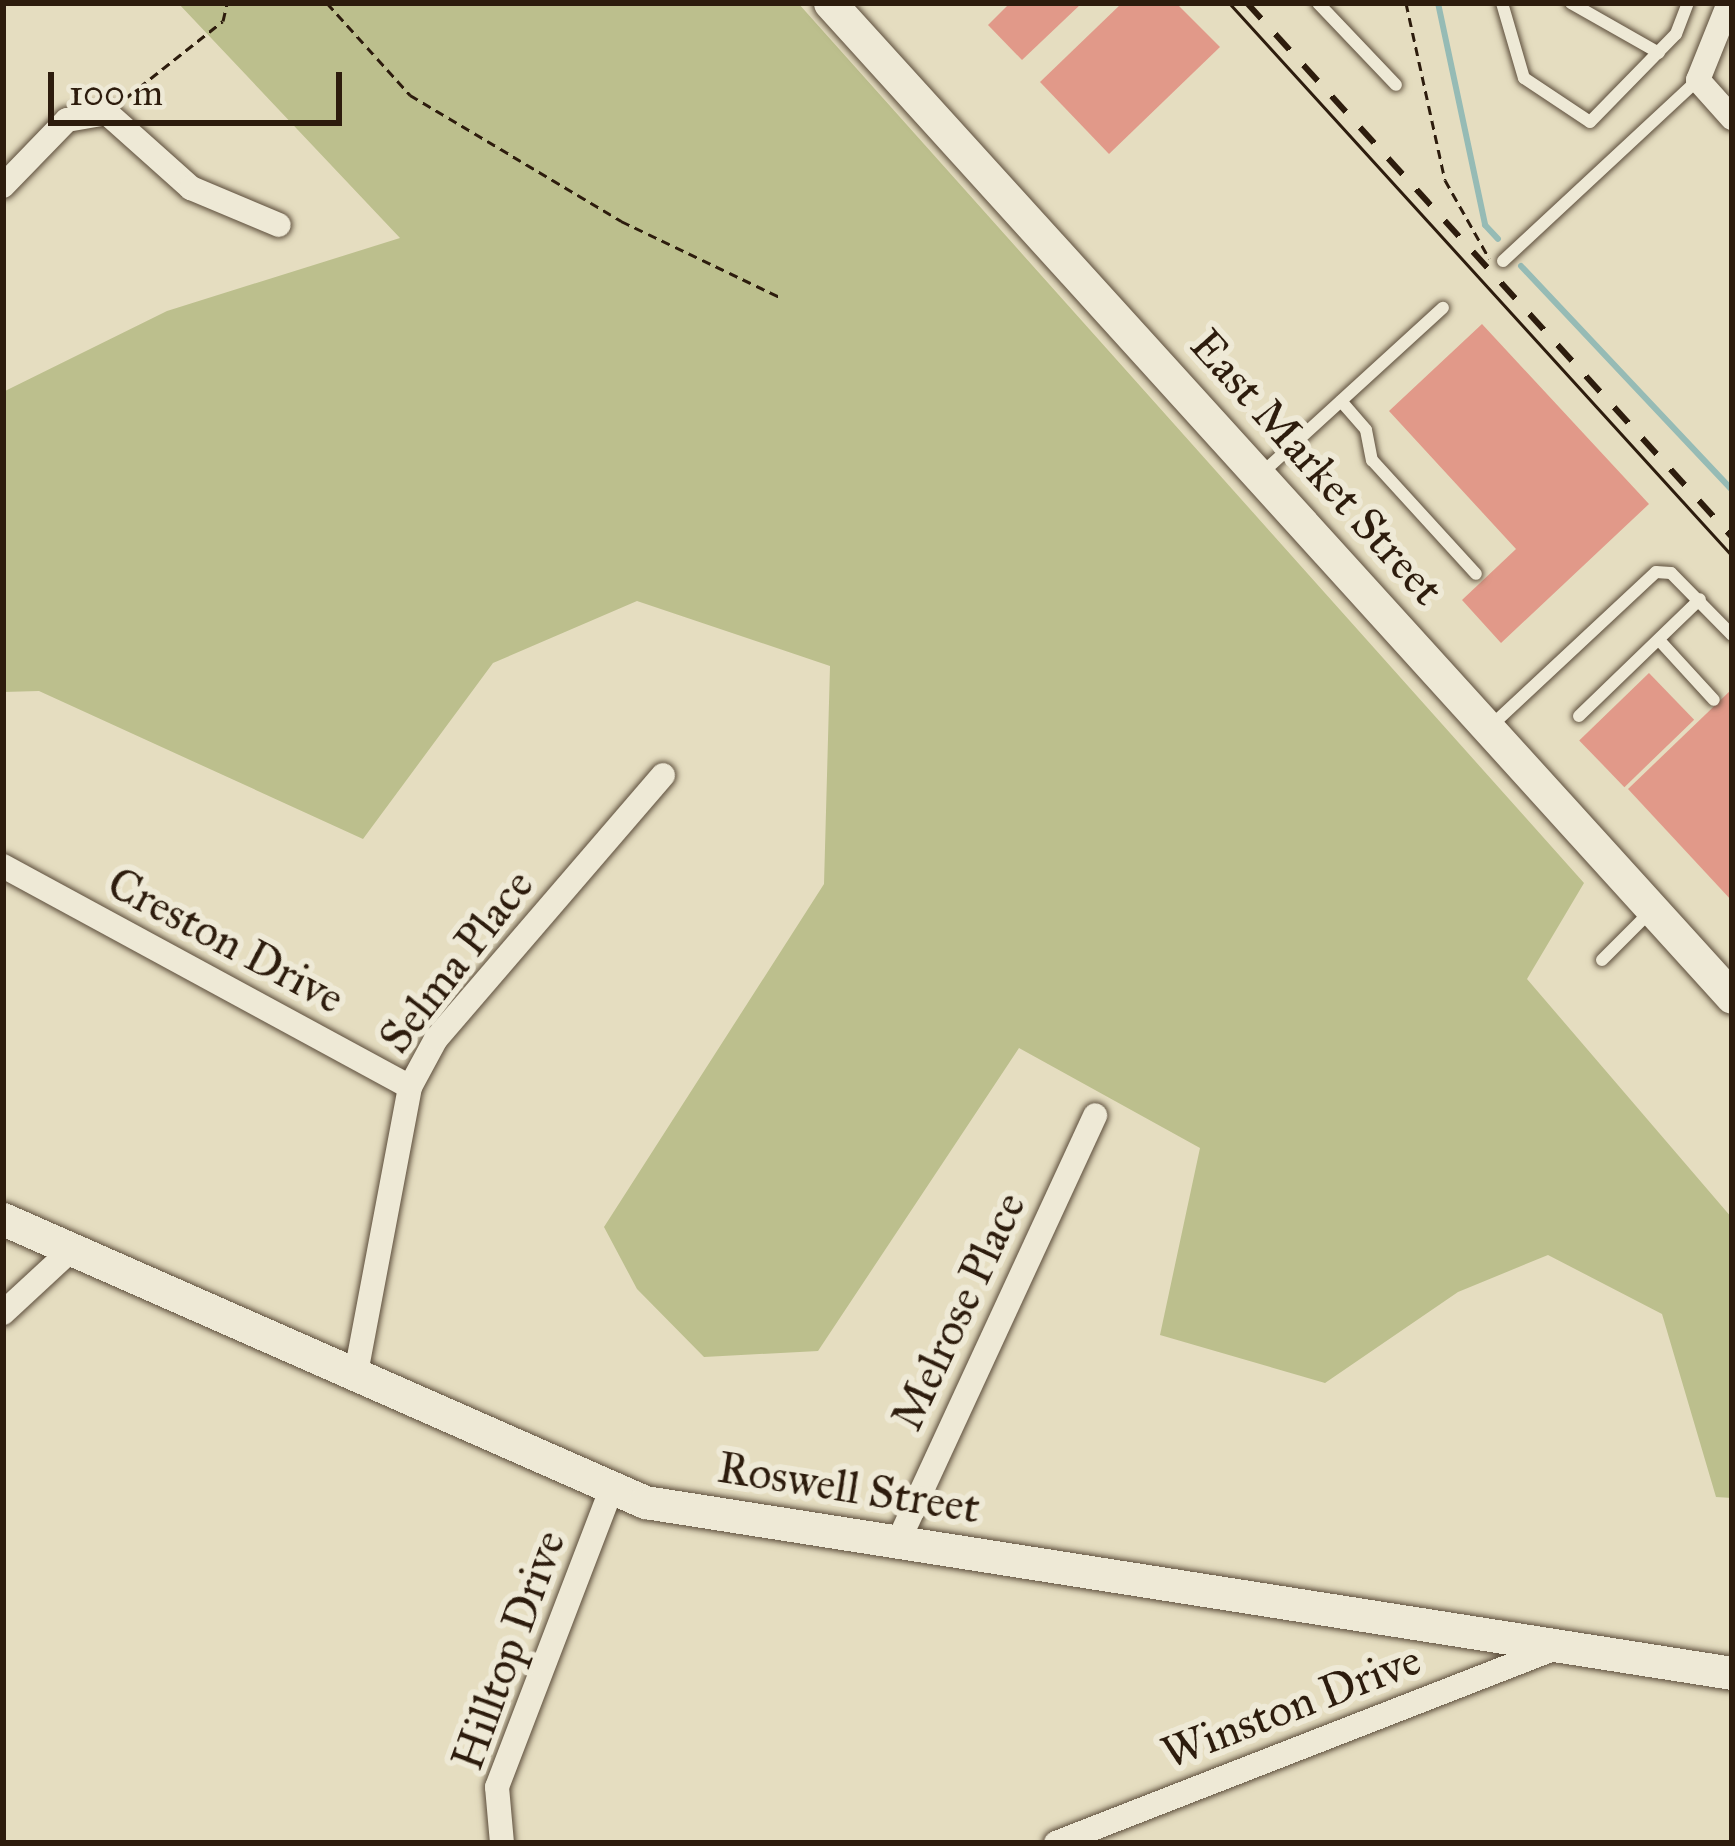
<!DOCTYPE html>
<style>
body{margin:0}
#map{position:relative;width:1735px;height:1846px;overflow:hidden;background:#e5ddc0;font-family:"IM FELL Great Primer",serif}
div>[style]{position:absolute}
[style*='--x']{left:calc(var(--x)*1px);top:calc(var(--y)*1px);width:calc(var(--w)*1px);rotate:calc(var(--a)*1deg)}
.green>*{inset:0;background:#bcbf8d}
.stream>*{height:6px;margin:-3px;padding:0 3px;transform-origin:3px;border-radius:3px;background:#96bbb5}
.building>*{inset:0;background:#e19989;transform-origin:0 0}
.path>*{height:3px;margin-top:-1.5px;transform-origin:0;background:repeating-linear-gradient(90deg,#2d1c0d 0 9px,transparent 0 15px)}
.roads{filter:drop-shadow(0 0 3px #5b4c3a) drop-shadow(0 0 3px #5b4c3a)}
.lane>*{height:12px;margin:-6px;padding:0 6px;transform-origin:6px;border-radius:6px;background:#eee9d6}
.street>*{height:24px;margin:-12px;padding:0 12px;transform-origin:12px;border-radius:12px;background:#eee9d6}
.secondary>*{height:33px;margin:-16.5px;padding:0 16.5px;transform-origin:16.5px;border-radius:16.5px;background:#eee9d6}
.tram>*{height:3px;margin:-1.5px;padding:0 1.5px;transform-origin:1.5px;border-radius:1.5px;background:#2d1c0d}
.rail>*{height:6px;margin-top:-3px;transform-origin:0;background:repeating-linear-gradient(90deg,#2d1c0d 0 21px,transparent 0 42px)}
span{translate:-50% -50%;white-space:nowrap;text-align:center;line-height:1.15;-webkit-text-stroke:12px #eee9d6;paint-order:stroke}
.street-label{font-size:45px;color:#2d1c0d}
.frame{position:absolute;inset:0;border:6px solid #2d1c0d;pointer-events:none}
.scale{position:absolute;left:48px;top:72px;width:294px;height:54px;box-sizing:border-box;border:6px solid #2d1c0d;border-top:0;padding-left:15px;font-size:36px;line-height:42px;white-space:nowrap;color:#2d1c0d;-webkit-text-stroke:9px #eee9d6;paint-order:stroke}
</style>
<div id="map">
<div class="green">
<div style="clip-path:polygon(178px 3px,798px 3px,1584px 883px,1527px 979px,1732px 1218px,1732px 1498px,1716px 1497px,1662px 1314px,1548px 1255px,1458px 1292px,1325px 1383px,1160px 1335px,1200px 1148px,1019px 1048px,818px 1351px,704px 1357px,637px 1289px,604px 1227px,824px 884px,830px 666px,637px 601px,493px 663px,363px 839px,39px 691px,3px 692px,3px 392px,167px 311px,400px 238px)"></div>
</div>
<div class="stream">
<div style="--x:1438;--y:3;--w:227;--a:78"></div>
<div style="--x:1485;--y:225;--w:19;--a:47"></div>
<div style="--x:1521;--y:266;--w:308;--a:46.7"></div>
</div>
<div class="building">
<div style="clip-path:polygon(1010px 3px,1082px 3px,1022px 60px,988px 25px)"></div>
<div style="clip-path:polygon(1122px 3px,1176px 3px,1220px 47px,1109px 154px,1040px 82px)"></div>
<div style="clip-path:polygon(1482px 324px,1649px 504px,1501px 643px,1462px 600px,1516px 549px,1389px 411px)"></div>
<div style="left:1649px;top:673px;width:65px;height:97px;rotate:46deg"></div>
<div style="clip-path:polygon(1732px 689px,1732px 901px,1628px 789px)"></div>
</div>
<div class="path">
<div style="--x:327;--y:3;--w:124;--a:47.9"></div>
<div style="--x:410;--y:95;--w:246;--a:30.8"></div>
<div style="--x:621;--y:221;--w:178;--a:25.6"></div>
<div style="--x:1406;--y:3;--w:181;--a:77.6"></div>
<div style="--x:1445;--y:180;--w:90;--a:60.6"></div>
<div style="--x:127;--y:97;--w:122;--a:-38.4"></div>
<div style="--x:223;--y:21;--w:18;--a:-77"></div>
</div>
<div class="roads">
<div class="lane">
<div style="--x:1318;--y:3;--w:113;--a:46.4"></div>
<div style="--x:1502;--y:3;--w:78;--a:73.7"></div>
<div style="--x:1524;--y:78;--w:79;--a:33.7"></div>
<div style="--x:1590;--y:122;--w:123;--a:-45.7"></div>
<div style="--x:1676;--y:34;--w:33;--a:-69"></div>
<div style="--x:1571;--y:3;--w:101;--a:29.6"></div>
<div style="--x:1503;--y:261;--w:266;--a:-42.9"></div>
<div style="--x:1341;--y:401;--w:38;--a:49"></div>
<div style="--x:1366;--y:430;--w:31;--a:79"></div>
<div style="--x:1372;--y:460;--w:154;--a:47.6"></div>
<div style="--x:1262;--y:473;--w:245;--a:-42.4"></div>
<div style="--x:1659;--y:640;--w:81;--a:47.5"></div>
<div style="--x:1579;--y:716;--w:168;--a:-44"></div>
<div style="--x:1492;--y:725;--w:224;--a:-43"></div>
<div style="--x:1656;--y:572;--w:15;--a:4"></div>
<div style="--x:1671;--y:573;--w:87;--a:45.5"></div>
<div style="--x:1602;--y:960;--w:71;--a:-45"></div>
</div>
<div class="street">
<div style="--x:1729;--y:3;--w:83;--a:111.9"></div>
<div style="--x:1698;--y:80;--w:51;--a:48.2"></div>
<div style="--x:3;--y:186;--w:92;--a:-45.9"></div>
<div style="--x:67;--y:120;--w:41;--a:-9.9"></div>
<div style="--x:107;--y:113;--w:113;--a:41.8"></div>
<div style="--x:191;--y:188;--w:95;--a:22.8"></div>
<div style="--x:3;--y:866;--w:463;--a:28.5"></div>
<div style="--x:3;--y:1313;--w:94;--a:-42.8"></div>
<div style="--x:356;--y:1373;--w:291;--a:-79.3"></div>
<div style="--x:410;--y:1087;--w:55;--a:-61.6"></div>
<div style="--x:436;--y:1039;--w:348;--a:-49.3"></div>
<div style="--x:898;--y:1542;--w:470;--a:-65.2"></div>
<div style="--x:502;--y:1843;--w:56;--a:-95.1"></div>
<div style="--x:497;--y:1787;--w:320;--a:-69"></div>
<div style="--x:1056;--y:1843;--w:537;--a:-21.31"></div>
</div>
<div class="secondary">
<div style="--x:830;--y:3;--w:1342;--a:47.78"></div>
<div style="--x:3;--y:1219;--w:702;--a:23.79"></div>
<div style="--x:645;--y:1502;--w:1100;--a:8.94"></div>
</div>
</div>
<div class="tram">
<div style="--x:1229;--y:3;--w:748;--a:47.71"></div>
</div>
<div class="rail">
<div style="--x:1247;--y:3;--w:721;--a:47.75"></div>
</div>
<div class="street-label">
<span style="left:1317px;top:467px;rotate:48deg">East Market Street</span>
<span style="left:226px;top:940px;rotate:28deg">Creston Drive</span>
<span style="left:456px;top:961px;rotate:-52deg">Selma Place</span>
<span style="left:958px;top:1311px;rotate:-65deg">Melrose Place</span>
<span style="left:849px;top:1487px;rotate:9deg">Roswell Street</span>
<span style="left:508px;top:1650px;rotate:-70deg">Hilltop Drive</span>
<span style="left:1291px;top:1706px;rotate:-21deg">Winston Drive</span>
</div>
<div class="frame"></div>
<div class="scale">100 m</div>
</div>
